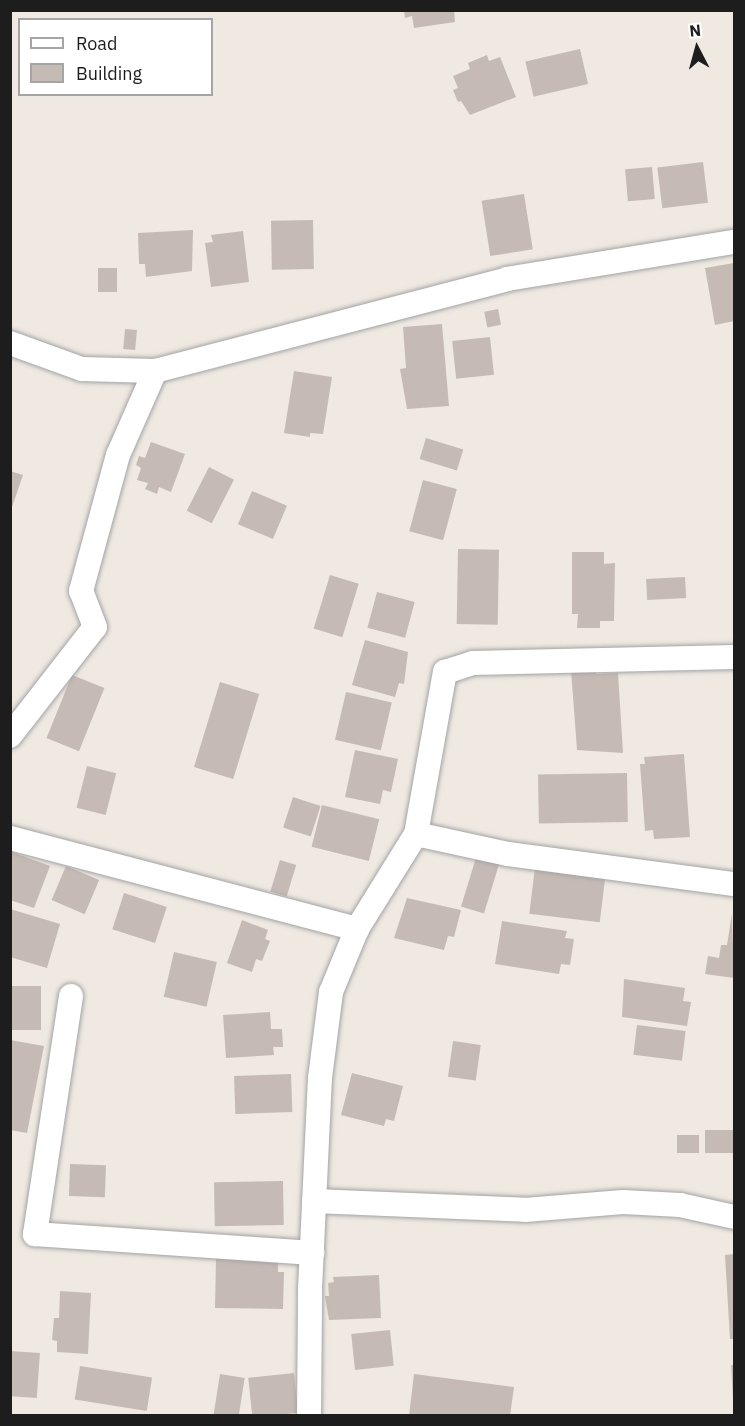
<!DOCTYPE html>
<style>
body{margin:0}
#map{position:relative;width:745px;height:1426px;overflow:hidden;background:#efe9e2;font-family:"IBM Plex Sans",sans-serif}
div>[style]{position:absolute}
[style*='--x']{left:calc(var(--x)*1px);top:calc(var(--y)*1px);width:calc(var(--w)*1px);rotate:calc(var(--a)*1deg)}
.building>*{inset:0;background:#c6bab5;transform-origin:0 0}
.roads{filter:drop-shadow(0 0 2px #a4a4a4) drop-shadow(0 0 2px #a4a4a4)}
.minor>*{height:24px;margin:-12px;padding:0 12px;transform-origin:12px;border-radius:12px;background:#fff}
span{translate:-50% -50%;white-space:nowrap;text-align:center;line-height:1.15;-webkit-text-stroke:5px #fff;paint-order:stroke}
.frame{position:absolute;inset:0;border:12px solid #1d1d1d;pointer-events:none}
.legend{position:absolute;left:18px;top:18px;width:195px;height:78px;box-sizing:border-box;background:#fff;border:2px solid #a5a5a5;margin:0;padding:8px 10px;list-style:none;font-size:18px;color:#1d1d1d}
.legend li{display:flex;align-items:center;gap:12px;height:30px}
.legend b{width:30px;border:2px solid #a5a5a5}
.north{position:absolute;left:667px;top:18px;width:60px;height:60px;-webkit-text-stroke:4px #fff;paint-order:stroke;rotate:354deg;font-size:16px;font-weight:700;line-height:24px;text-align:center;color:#1d1d1d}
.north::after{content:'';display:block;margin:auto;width:21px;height:27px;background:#1d1d1d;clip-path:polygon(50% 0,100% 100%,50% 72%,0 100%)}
</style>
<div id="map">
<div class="building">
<div style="clip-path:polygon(404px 10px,454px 10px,455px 22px,414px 28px,412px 16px,405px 18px)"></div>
<div style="left:580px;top:49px;width:36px;height:56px;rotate:77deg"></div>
<div style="clip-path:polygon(487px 55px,489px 61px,500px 57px,516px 97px,470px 115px,461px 101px,458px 102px,453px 90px,458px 88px,453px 76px,470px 69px,468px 63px)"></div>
<div style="left:703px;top:162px;width:41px;height:46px;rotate:83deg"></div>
<div style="left:652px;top:167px;width:32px;height:27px;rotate:85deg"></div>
<div style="left:524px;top:194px;width:56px;height:43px;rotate:81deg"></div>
<div style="left:313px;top:220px;width:49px;height:42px;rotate:89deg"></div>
<div style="clip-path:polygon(193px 230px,192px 271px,146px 277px,145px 264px,139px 264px,138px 233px)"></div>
<div style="clip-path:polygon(243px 231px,249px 282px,211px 287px,205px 243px,213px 242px,211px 235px)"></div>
<div style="clip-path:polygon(734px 263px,734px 321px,715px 325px,705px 268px)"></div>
<div style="left:98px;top:268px;width:19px;height:24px"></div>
<div style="left:498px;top:309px;width:16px;height:14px;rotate:79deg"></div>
<div style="clip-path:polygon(442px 324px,449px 406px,407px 409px,400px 369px,406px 368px,403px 327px)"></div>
<div style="left:125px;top:329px;width:12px;height:20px;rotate:5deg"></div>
<div style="left:490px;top:337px;width:38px;height:38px;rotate:84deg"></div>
<div style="clip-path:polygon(294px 371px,332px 377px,323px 434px,310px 433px,310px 437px,284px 433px)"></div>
<div style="left:426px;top:438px;width:39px;height:22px;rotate:17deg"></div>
<div style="clip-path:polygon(151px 442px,185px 454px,171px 492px,159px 487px,157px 494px,145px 489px,148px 483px,137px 480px,141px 468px,136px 465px,139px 456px,145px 458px)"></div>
<div style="left:209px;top:467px;width:28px;height:49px;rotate:27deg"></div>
<div style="clip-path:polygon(10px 471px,23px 475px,11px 510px,10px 510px)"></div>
<div style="left:423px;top:480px;width:35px;height:53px;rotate:15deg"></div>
<div style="left:252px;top:491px;width:38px;height:36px;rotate:23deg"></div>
<div style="left:458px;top:549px;width:41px;height:75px;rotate:1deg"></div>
<div style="clip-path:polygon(572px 552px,604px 552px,604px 564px,615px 563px,614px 621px,600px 621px,600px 628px,577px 628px,578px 614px,572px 614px)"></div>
<div style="left:330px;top:575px;width:30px;height:56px;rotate:17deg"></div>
<div style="left:685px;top:577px;width:21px;height:39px;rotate:87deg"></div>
<div style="left:377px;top:592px;width:39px;height:37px;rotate:15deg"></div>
<div style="clip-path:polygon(365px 640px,408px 652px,404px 684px,399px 683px,395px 697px,352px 685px)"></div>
<div style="clip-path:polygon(595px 668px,596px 674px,618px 673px,623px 753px,577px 750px,571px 670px)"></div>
<div style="left:72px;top:675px;width:35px;height:68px;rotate:22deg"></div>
<div style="left:220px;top:682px;width:41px;height:89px;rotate:17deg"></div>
<div style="left:346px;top:692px;width:47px;height:49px;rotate:13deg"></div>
<div style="clip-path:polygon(355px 750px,398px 759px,391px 792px,383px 790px,380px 804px,345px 797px)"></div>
<div style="clip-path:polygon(684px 754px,690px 837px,654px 839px,653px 830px,645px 831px,640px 764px,645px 764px,644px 757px)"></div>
<div style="left:87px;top:766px;width:30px;height:43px;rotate:14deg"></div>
<div style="left:627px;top:773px;width:49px;height:89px;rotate:89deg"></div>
<div style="left:293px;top:797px;width:29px;height:32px;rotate:18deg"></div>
<div style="left:322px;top:805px;width:59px;height:43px;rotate:14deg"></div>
<div style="left:478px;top:851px;width:24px;height:58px;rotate:17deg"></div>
<div style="clip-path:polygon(12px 852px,50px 866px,34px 908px,10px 900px)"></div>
<div style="left:280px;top:860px;width:17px;height:33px;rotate:17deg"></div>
<div style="left:66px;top:866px;width:36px;height:37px;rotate:23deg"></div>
<div style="left:535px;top:867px;width:71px;height:47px;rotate:7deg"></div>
<div style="left:124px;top:893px;width:45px;height:38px;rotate:18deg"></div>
<div style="clip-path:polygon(407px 898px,461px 910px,454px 937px,448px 936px,444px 950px,394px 938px)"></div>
<div style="clip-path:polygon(10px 909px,60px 924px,47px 968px,10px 957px)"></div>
<div style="clip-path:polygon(732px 913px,734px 978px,705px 974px,708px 956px,719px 958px,721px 945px,727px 945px)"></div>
<div style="clip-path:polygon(242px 920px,268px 930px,265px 939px,270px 941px,262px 961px,256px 959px,252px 972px,227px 963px)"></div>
<div style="clip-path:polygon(502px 921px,567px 931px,565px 938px,574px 939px,570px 965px,561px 964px,559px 974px,495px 964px)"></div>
<div style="left:174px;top:952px;width:44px;height:46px;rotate:13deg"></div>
<div style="clip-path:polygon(624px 979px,685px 988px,683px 1001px,691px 1002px,687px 1026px,622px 1017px)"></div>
<div style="left:10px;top:986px;width:31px;height:44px"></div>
<div style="clip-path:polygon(270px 1012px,271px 1029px,282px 1029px,283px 1047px,273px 1047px,274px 1055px,226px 1058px,223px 1015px)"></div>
<div style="left:637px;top:1025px;width:49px;height:30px;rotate:7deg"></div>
<div style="clip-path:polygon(10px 1040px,44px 1046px,27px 1133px,10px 1130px)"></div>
<div style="left:453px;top:1041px;width:28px;height:36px;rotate:8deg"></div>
<div style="clip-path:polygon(352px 1073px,403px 1086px,394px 1121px,386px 1119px,384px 1126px,341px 1115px)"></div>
<div style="left:291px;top:1074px;width:38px;height:57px;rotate:88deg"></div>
<div style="left:734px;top:1130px;width:23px;height:29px;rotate:90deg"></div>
<div style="left:677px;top:1135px;width:22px;height:18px"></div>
<div style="left:70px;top:1164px;width:36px;height:32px;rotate:2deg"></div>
<div style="left:283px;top:1181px;width:44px;height:69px;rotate:89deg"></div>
<div style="clip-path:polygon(734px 1254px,734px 1339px,730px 1339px,725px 1255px)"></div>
<div style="clip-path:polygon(216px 1258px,278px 1259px,278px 1272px,284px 1272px,283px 1309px,215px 1308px)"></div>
<div style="clip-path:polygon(379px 1275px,381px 1318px,329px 1320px,325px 1296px,329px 1296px,328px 1283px,334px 1282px,333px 1277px)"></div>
<div style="clip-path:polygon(60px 1291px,91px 1293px,88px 1354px,57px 1352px,57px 1341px,52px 1340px,54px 1318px,59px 1318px)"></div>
<div style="left:390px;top:1330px;width:36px;height:39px;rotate:84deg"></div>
<div style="left:10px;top:1351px;width:30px;height:45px;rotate:4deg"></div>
<div style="clip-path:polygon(731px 1365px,734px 1365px,734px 1400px,733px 1400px)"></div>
<div style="left:80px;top:1366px;width:73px;height:34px;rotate:9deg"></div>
<div style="left:294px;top:1373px;width:40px;height:46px;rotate:84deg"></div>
<div style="left:220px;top:1374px;width:25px;height:42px;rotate:9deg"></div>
<div style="clip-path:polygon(414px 1374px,514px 1387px,510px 1416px,409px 1416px)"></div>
</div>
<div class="roads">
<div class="minor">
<div style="--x:10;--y:343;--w:77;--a:19.9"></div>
<div style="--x:82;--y:369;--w:73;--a:1.6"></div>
<div style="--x:155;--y:371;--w:364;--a:-14.6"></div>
<div style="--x:507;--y:279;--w:230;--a:-9.3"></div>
<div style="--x:10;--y:736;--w:138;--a:-52.1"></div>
<div style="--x:95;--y:627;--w:39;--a:-111"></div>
<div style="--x:81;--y:591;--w:141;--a:-74.8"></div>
<div style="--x:118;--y:455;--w:92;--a:-66.2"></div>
<div style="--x:416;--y:834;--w:94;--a:12.3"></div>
<div style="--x:508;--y:854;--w:228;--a:7.6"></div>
<div style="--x:10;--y:838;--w:359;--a:14.7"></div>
<div style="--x:71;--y:996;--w:241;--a:98.6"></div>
<div style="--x:35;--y:1234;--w:278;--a:3.9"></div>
<div style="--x:314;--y:1201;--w:211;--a:2.4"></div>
<div style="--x:525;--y:1210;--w:98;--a:-4.7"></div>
<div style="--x:623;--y:1202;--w:57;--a:3"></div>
<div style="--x:680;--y:1205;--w:55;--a:12.5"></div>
<div style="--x:309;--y:1416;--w:127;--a:-89.5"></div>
<div style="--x:310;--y:1289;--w:211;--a:-87.3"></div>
<div style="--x:320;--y:1078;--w:87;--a:-82.7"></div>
<div style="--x:331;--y:992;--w:68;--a:-67.6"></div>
<div style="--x:357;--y:929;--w:112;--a:-58.2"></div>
<div style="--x:416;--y:834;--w:165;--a:-79.9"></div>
<div style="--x:445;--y:672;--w:29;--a:-18"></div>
<div style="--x:473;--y:663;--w:261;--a:-1.3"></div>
</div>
</div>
<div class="frame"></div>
<ul class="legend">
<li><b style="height:8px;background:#fff"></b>Road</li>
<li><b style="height:16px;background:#c6bab5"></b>Building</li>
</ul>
<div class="north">N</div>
</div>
